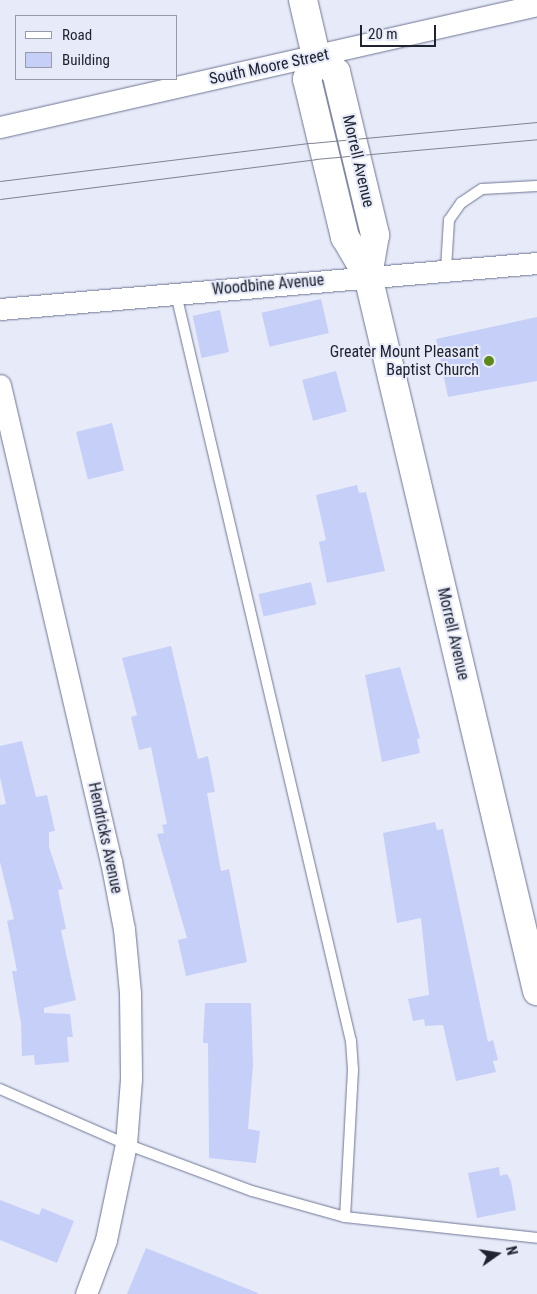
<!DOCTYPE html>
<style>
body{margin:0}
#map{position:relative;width:537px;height:1294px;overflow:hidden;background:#e7ebf9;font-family:"Roboto Condensed",sans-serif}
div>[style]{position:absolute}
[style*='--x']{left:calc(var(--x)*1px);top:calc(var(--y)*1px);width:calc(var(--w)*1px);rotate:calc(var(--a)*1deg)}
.building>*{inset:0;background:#c5cff7;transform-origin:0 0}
.roads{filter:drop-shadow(0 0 1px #6f7695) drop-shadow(0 0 1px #6f7695)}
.lane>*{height:10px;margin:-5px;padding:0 5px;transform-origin:5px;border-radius:5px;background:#fff}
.street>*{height:21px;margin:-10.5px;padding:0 10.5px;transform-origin:10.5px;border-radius:10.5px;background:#fff}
.secondary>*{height:28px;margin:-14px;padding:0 14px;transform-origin:14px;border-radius:14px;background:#fff}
.tram>*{height:1px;margin:-0.5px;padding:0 0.5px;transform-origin:0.5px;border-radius:0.5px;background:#808491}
.dots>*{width:14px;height:14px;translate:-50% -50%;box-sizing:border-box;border:2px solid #e7ebf9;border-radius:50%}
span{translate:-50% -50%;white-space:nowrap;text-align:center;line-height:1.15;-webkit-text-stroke:4px #e7ebf9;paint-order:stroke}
.street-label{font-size:16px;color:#202330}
.poi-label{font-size:16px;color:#202330}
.right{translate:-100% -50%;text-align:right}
.legend{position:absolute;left:15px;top:15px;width:162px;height:65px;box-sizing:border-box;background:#e7ebf9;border:1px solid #979ba9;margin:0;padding:6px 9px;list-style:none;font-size:15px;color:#202330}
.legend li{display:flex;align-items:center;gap:10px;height:25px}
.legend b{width:25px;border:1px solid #979ba9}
.north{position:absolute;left:472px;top:1229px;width:50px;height:50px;-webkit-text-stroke:4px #e7ebf9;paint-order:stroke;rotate:77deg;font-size:14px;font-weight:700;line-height:20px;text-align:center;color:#202330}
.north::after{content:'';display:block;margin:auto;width:18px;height:22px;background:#202330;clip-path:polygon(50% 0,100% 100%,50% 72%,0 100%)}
.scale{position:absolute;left:360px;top:25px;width:76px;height:22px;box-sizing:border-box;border:2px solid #202330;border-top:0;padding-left:6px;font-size:15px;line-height:18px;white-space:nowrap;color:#202330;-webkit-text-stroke:4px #e7ebf9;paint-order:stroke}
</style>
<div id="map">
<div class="building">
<div style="left:321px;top:299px;width:35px;height:61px;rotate:77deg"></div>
<div style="left:220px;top:310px;width:43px;height:28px;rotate:78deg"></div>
<div style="clip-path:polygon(537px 317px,537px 381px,448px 397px,436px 339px)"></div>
<div style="left:336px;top:371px;width:42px;height:35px;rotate:75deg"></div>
<div style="left:112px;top:423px;width:49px;height:37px;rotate:76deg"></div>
<div style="clip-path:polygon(357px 485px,359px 493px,366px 492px,385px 571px,327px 583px,319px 542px,326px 540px,316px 495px)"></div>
<div style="left:311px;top:582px;width:23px;height:54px;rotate:77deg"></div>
<div style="clip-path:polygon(171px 646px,198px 759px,208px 756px,215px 792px,207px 793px,221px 871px,229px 869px,247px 962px,186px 976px,178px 940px,187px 938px,157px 834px,164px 833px,162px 825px,167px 824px,151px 747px,139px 750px,131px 717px,137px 715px,122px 658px)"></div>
<div style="clip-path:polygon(400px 667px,420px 738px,417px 739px,420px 753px,382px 762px,365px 675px)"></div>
<div style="clip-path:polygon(22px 741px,36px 797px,47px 795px,55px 831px,49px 832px,49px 847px,63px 889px,58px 890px,66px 929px,61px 930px,76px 1000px,44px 1008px,44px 1013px,70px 1014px,73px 1037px,67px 1037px,69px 1062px,35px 1065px,34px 1055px,22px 1056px,21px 1023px,12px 971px,17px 971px,7px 921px,14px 919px,0 862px,0 805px,6px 804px,0 777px,0 746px)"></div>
<div style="clip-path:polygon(435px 822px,437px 830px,443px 829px,488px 1042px,493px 1040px,498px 1060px,493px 1061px,496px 1072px,456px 1081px,443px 1025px,425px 1026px,424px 1019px,413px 1021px,408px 999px,429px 995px,421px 918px,397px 923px,383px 833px)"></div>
<div style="clip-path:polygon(205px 1003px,251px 1003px,253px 1065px,248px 1129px,260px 1131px,256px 1163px,209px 1158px,208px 1043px,203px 1043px)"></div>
<div style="clip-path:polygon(499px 1167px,500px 1176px,507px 1174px,511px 1181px,516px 1210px,477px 1218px,468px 1173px)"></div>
<div style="clip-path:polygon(0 1200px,39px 1215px,42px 1208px,74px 1221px,57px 1263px,0 1240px)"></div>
<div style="clip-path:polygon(146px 1248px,258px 1293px,258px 1294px,127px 1294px)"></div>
</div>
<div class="roads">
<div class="lane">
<div style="--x:446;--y:269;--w:49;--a:-86.5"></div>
<div style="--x:449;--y:220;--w:21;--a:-55"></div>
<div style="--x:461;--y:203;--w:25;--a:-34"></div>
<div style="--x:482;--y:189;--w:55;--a:-3.1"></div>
<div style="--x:176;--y:294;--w:767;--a:76.82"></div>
<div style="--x:351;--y:1041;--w:29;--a:86"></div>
<div style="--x:353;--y:1070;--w:147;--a:93.1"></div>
<div style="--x:0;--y:1089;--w:137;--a:23.6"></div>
<div style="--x:126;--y:1144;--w:134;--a:20.5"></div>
<div style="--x:252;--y:1191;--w:97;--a:15.6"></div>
<div style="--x:345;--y:1217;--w:193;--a:6.2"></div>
</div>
<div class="street">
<div style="--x:0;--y:127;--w:551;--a:-12.8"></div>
<div style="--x:0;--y:309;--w:539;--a:-4.9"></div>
<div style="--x:0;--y:385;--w:489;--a:76.9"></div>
<div style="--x:111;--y:861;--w:69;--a:79.2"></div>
<div style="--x:124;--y:929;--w:64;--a:84.6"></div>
<div style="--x:130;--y:993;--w:86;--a:89.3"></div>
<div style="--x:131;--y:1079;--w:65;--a:94.4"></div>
<div style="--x:126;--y:1144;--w:98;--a:101.8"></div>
<div style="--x:106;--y:1240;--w:58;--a:110.3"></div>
</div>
<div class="secondary">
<div style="--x:303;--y:0;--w:57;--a:76.9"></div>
<div style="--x:316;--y:56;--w:25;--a:111"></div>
<div style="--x:307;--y:79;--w:163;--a:76.5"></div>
<div style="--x:345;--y:237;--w:45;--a:59.5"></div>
<div style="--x:368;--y:276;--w:735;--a:76.7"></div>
<div style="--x:316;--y:56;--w:26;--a:39"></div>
<div style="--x:336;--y:72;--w:168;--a:76.5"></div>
<div style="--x:375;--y:235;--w:42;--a:99.7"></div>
</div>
</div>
<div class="tram">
<div style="--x:0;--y:181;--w:313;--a:-7"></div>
<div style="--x:311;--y:143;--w:227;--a:-5.3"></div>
<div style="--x:0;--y:199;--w:318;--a:-7.2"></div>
<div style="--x:315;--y:159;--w:223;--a:-5.1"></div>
</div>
<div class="dots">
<div style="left:489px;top:361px;background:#5d891a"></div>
</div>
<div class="street-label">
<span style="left:269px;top:67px;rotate:-12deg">South Moore Street</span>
<span style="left:358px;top:161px;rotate:77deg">Morrell Avenue</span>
<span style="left:268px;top:285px;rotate:-5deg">Woodbine Avenue</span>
<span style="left:453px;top:634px;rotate:77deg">Morrell Avenue</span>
<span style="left:105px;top:838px;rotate:78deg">Hendricks Avenue</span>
</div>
<div class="poi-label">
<span class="right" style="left:479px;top:361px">Greater Mount Pleasant<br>Baptist Church</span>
</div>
<ul class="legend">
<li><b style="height:6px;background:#fff"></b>Road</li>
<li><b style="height:14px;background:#c5cff7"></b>Building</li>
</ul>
<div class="north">N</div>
<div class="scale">20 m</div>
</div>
